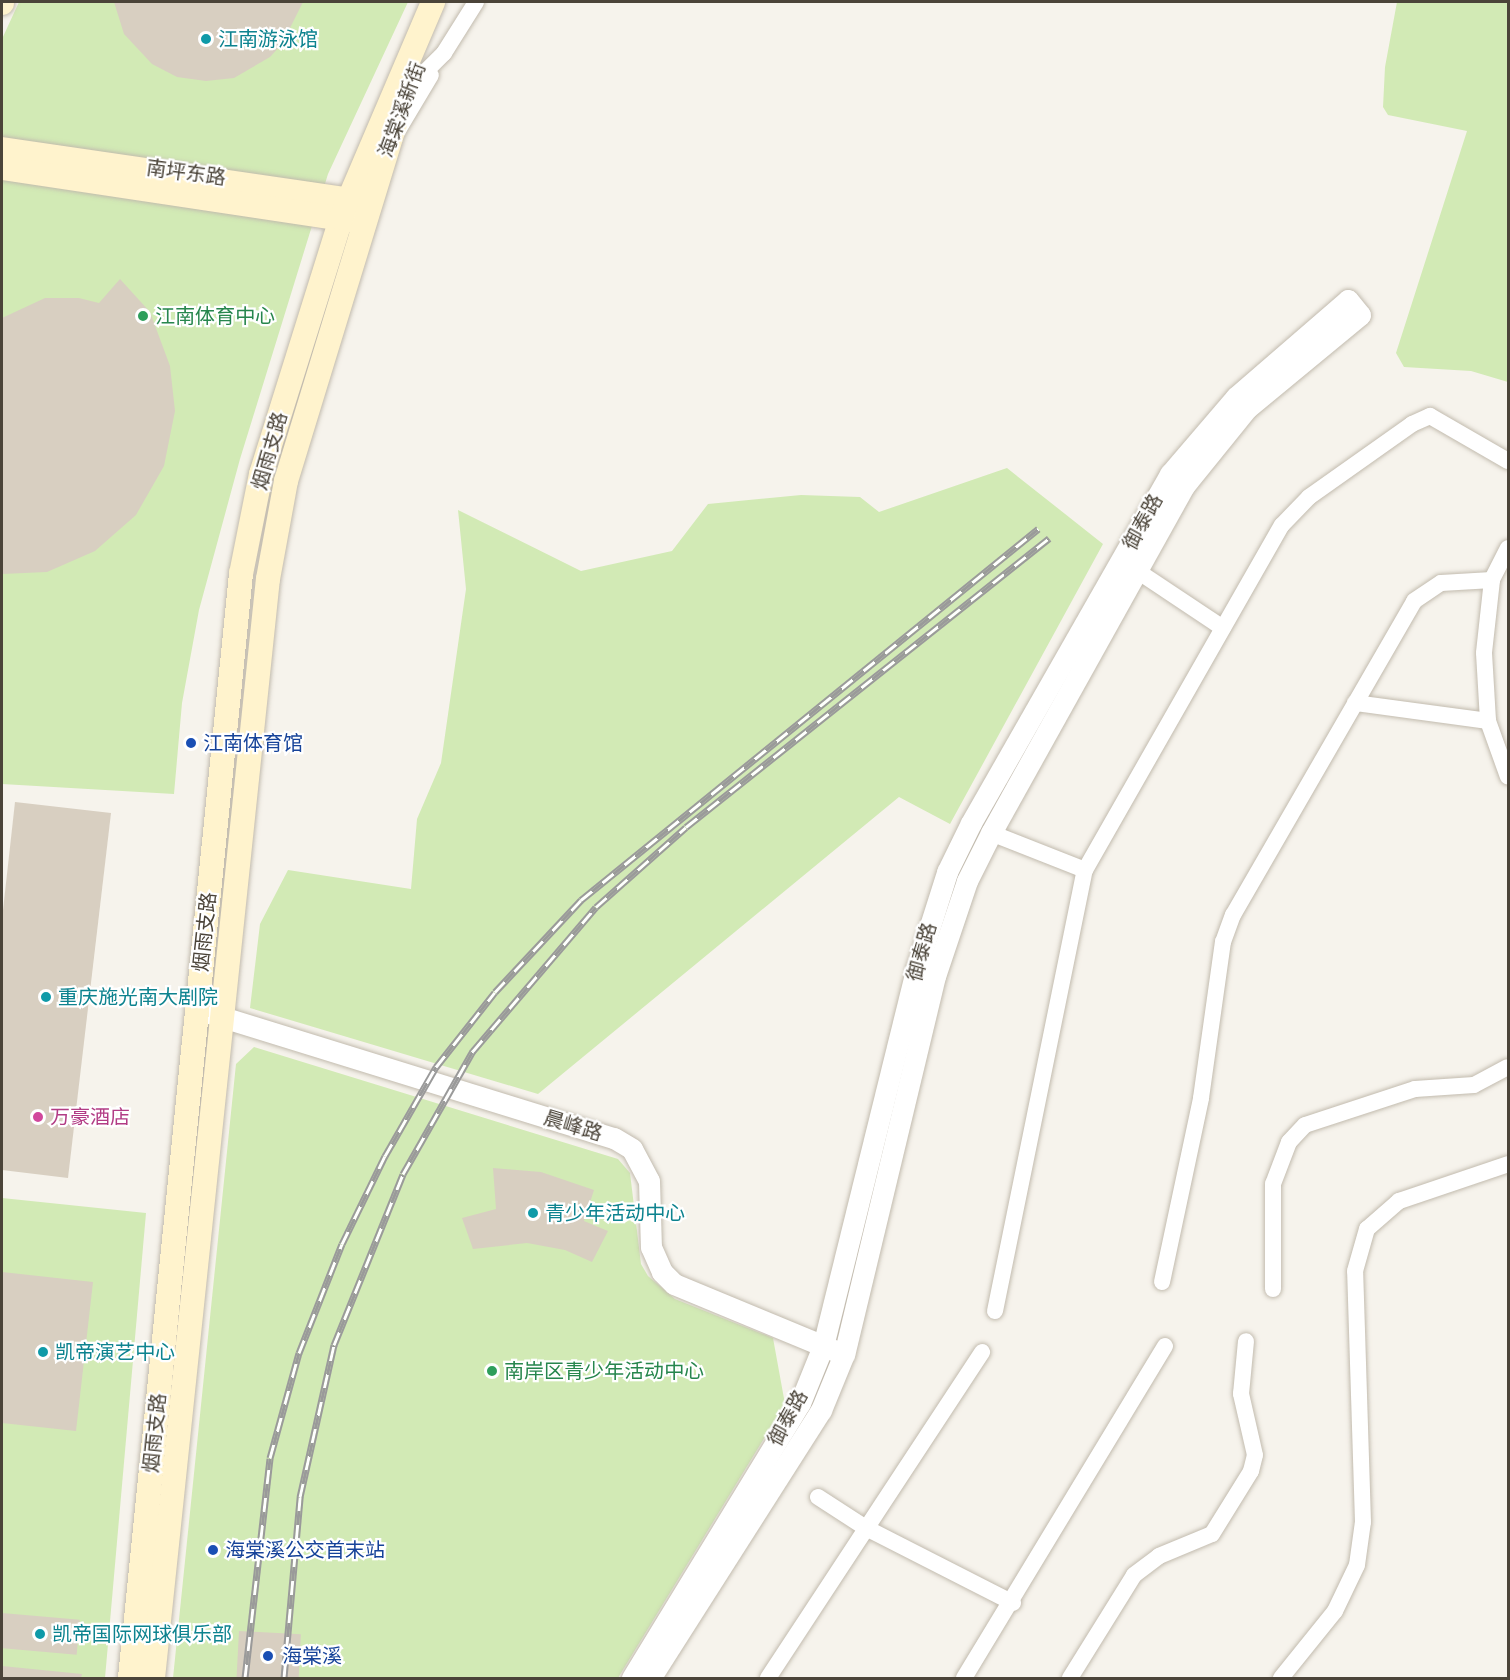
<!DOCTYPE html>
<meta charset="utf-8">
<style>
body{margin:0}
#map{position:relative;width:1510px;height:1680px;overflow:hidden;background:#f6f3ec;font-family:Raleway,"Noto Sans SC",sans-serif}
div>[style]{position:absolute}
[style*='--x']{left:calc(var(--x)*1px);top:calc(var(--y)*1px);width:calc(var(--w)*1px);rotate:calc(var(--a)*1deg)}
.green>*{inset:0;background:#d2eab5}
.building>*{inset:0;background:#d8cfc1;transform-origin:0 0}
.roads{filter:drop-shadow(0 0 2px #c2bbae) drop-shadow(0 0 2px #c2bbae)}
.minor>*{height:16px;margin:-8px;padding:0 8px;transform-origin:8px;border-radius:8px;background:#fff}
.tertiary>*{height:21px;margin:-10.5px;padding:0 10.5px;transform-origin:10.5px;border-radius:10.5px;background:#fff}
.secondary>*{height:24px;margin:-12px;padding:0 12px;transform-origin:12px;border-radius:12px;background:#fff3cd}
.rail>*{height:7px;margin-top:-3.5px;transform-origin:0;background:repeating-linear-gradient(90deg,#fff 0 14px,#9a9a9a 0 28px);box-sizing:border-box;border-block:2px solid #9a9a9a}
.dots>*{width:16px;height:16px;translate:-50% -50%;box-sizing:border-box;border:3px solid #fff;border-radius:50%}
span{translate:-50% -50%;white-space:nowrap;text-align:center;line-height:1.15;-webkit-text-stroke:4.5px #fff;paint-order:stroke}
.culture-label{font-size:20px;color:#0d838f}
.left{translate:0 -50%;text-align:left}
.street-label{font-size:20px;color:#4b4439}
.leisure-label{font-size:20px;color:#27864d}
.transit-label{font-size:20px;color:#164399}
.hotel-label{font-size:20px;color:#b23c85}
.frame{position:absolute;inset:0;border:3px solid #4b4439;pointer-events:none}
</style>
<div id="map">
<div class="green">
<div style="clip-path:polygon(19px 2px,408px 2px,328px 174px,240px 459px,199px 610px,182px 703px,174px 794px,2px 784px,2px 39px)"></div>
<div style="clip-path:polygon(1397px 2px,1508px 2px,1508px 382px,1471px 371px,1404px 367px,1396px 353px,1467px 131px,1388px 115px,1383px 107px,1385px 67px)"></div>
<div style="clip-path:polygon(1007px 468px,1103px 544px,950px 824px,899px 797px,538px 1094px,250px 1008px,260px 924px,288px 870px,411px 889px,417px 819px,441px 763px,466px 589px,458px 510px,581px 571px,672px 551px,708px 504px,801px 495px,860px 497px,879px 512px)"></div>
<div style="clip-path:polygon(254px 1047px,618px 1159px,630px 1173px,641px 1264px,648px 1276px,675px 1299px,773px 1338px,785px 1404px,618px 1678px,173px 1678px,236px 1064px)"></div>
<div style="clip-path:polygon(2px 1198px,146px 1213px,105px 1678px,2px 1678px)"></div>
</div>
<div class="building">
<div style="clip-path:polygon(114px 2px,303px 2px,282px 44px,270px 57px,234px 78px,206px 81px,177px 77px,152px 64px,124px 34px)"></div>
<div style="clip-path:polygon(120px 279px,150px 312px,170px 366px,175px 411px,164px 466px,136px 515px,95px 551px,47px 572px,2px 574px,2px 318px,45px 298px,79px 298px,99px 303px)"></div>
<div style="clip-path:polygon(15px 802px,111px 813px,68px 1178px,2px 1170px,2px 919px)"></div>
<div style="clip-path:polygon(493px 1168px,541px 1172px,594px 1190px,584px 1221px,608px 1231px,592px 1262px,565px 1250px,527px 1243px,473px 1249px,462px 1218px,496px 1209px)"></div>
<div style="clip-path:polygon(2px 1272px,93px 1282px,76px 1431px,2px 1423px)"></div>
<div style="left:2px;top:1613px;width:78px;height:35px;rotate:5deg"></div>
<div style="left:239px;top:1631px;width:62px;height:47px;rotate:3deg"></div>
<div style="clip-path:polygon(2px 1666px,82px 1674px,81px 1678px,2px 1678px)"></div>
</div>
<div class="roads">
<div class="minor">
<div style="--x:394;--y:103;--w:71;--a:-45"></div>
<div style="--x:444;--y:53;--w:60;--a:-57.9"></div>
<div style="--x:394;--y:137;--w:72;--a:-59.2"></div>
<div style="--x:1508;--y:548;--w:36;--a:117"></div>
<div style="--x:1492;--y:580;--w:73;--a:96.3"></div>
<div style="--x:1484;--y:653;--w:68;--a:86.6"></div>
<div style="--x:1488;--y:721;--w:59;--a:70.3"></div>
<div style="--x:1127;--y:564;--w:115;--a:33.7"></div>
<div style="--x:1355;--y:703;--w:134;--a:7.7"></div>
<div style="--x:991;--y:833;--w:101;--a:21.5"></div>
<div style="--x:1162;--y:1282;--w:188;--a:-78"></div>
<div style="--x:1201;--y:1098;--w:158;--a:-82"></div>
<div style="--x:1223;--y:942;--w:29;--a:-70"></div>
<div style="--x:1233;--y:915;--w:362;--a:-60"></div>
<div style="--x:1414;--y:601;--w:32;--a:-34"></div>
<div style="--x:1441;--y:583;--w:51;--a:-3.4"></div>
<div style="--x:1273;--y:1289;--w:105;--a:-90"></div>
<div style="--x:1273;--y:1184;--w:45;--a:-69.1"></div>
<div style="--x:1289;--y:1142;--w:23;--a:-47"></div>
<div style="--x:1305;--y:1125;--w:116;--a:-18.1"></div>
<div style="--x:1415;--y:1089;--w:59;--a:-3.9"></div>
<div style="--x:1474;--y:1085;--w:38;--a:-28"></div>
<div style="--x:995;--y:1311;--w:450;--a:-78.5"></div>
<div style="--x:1085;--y:870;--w:397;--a:-60.3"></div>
<div style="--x:1282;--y:525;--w:39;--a:-46"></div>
<div style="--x:1309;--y:497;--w:126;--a:-35.3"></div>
<div style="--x:1412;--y:424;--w:20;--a:-24"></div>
<div style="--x:1430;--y:416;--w:90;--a:30"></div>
<div style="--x:818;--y:1497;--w:57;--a:32.9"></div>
<div style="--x:866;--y:1528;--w:165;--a:27"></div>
<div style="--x:768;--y:1678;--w:390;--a:-56.7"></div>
<div style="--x:964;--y:1678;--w:388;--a:-58.8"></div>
<div style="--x:1070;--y:1678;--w:121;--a:-58.1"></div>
<div style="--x:1134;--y:1575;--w:31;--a:-37"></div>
<div style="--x:1159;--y:1556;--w:57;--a:-22.5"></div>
<div style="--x:1212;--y:1534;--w:74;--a:-58.2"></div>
<div style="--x:1251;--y:1471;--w:16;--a:-76"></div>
<div style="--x:1255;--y:1455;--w:63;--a:-102.9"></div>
<div style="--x:1241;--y:1394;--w:53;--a:-84.6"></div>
<div style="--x:1281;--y:1678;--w:86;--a:-51.1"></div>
<div style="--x:1335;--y:1611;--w:51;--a:-64.4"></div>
<div style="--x:1357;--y:1565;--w:43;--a:-82.1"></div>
<div style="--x:1363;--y:1522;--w:251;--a:-91.8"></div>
<div style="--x:1355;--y:1271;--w:44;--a:-74.1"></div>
<div style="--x:1367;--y:1229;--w:43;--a:-41.2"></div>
<div style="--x:1399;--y:1201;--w:115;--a:-18.7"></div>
</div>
<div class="tertiary">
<div style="--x:206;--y:1012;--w:427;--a:17.2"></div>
<div style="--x:614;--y:1138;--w:21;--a:31"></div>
<div style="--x:632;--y:1149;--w:36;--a:62"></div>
<div style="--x:649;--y:1181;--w:66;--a:88.3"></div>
<div style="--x:651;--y:1247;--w:27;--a:66"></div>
<div style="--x:662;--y:1272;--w:17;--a:45"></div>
<div style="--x:674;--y:1284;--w:175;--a:22.5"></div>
<div style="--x:632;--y:1678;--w:322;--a:-58.6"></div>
<div style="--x:800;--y:1403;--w:61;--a:-68"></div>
<div style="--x:823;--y:1346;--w:387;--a:-76.1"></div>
<div style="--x:916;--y:970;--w:103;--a:-72.4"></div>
<div style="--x:947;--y:872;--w:55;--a:-63.9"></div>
<div style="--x:971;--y:823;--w:402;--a:-60.3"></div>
<div style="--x:1170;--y:474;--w:101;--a:-49.4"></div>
<div style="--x:1236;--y:397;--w:148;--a:-40.9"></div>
<div style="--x:1348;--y:300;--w:19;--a:51"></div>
<div style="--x:1360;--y:315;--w:146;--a:140.5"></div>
<div style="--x:1247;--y:408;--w:100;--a:128.9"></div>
<div style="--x:1184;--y:486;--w:397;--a:119.1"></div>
<div style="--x:991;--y:833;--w:54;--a:116.6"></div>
<div style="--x:967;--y:881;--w:100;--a:108.6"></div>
<div style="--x:935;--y:976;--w:389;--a:103.5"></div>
<div style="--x:844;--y:1354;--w:61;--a:112.3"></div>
<div style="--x:821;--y:1410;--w:318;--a:122.5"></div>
</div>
<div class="secondary">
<div style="--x:2;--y:3;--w:1;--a:-90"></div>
<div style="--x:2;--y:149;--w:366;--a:8.3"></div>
<div style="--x:2;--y:168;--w:357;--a:8.5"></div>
<div style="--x:130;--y:1678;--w:1110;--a:-84.26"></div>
<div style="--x:241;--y:574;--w:102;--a:-78.7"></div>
<div style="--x:261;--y:474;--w:268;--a:-72.6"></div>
<div style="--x:341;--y:218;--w:235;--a:-66.9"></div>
<div style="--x:153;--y:1678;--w:1105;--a:-84.03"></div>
<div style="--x:268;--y:579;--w:100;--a:-79.6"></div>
<div style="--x:286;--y:481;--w:372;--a:-73"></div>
</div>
</div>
<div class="rail">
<div style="--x:245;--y:1678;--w:221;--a:-83.5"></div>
<div style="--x:270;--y:1458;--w:109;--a:-74.6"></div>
<div style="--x:299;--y:1353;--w:117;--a:-68.5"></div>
<div style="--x:342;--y:1244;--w:98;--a:-64"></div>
<div style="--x:385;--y:1156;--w:103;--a:-60.2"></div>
<div style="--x:436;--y:1067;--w:95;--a:-51.8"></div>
<div style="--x:495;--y:992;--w:126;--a:-46.9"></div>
<div style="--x:581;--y:900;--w:589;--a:-39.07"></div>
<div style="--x:284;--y:1678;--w:182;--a:-84.9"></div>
<div style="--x:300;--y:1497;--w:156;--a:-77.4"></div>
<div style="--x:334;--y:1345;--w:184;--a:-68"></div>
<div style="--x:403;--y:1174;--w:142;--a:-60.4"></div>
<div style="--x:473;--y:1051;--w:189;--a:-49.5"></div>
<div style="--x:596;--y:907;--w:120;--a:-41.6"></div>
<div style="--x:686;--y:827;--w:464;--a:-38.5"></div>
</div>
<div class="dots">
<div style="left:206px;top:39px;background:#0f9aa8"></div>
<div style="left:143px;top:316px;background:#2e9e5b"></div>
<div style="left:191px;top:743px;background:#1a4fb4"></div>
<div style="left:46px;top:997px;background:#0f9aa8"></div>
<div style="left:38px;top:1117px;background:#d1479c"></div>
<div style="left:533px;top:1213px;background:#0f9aa8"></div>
<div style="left:43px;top:1352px;background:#0f9aa8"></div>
<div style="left:492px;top:1371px;background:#2e9e5b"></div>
<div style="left:213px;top:1550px;background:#1a4fb4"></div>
<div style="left:40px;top:1634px;background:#0f9aa8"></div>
<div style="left:268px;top:1656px;background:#1a4fb4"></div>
</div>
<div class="culture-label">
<span class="left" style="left:218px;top:39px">江南游泳馆</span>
<span class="left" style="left:58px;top:997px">重庆施光南大剧院</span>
<span class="left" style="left:545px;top:1213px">青少年活动中心</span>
<span class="left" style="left:55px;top:1352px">凯帝演艺中心</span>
<span class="left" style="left:52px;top:1634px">凯帝国际网球俱乐部</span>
</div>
<div class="street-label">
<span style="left:402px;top:110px;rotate:-70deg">海棠溪新街</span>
<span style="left:186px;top:173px;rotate:8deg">南坪东路</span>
<span style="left:270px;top:451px;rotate:-74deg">烟雨支路</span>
<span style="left:1143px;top:522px;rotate:-61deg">御泰路</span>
<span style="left:205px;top:932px;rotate:-84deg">烟雨支路</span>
<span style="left:922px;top:952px;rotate:-74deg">御泰路</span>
<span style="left:573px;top:1126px;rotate:17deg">晨峰路</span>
<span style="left:788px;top:1418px;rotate:-61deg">御泰路</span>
<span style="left:155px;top:1433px;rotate:-84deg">烟雨支路</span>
</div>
<div class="leisure-label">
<span class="left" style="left:155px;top:316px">江南体育中心</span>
<span class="left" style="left:504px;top:1371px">南岸区青少年活动中心</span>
</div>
<div class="transit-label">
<span class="left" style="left:203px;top:743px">江南体育馆</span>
<span class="left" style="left:225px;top:1550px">海棠溪公交首末站</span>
<span class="left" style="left:282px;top:1656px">海棠溪</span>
</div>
<div class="hotel-label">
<span class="left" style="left:50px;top:1117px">万豪酒店</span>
</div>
<div class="frame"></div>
</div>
